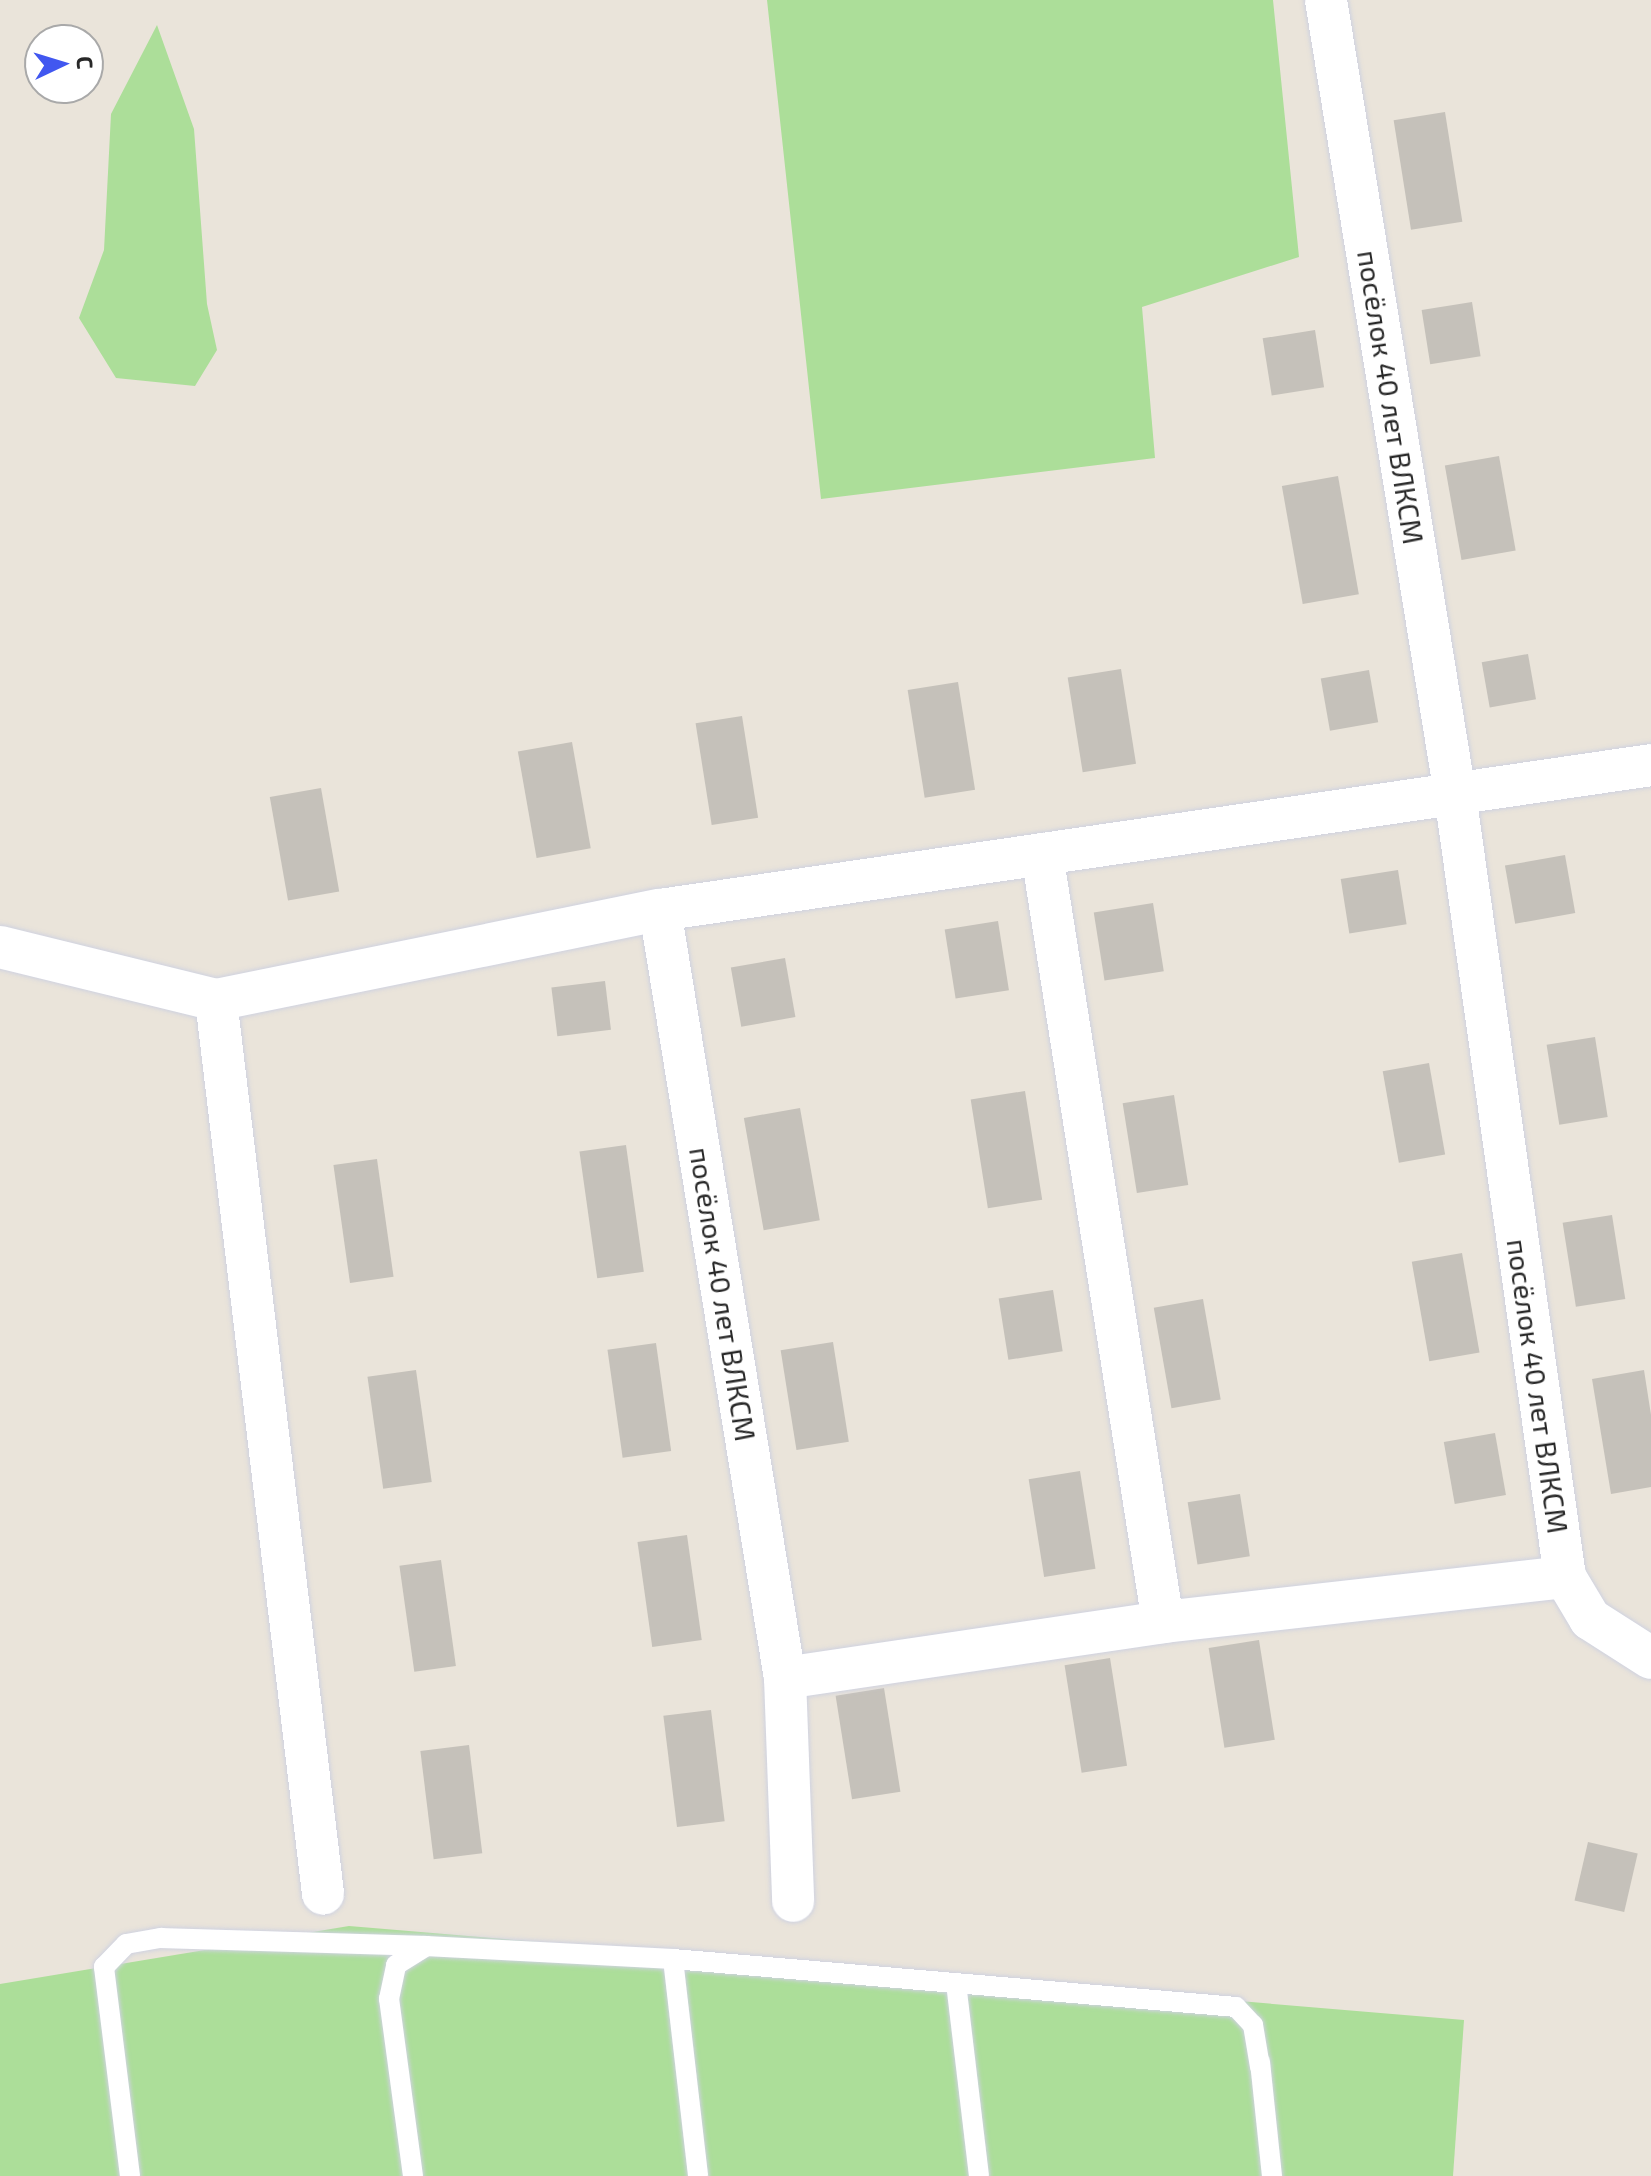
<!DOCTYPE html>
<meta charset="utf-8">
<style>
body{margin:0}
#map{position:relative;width:1651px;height:2176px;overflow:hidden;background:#eae4da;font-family:"Exo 2",sans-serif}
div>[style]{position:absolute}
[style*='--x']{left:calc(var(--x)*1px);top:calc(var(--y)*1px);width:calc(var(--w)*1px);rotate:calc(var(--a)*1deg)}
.green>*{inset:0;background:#acde99}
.building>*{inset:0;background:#c5c1ba;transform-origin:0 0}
.roads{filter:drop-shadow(0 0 2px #cfd2e0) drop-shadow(0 0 2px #cfd2e0)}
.service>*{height:20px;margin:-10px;padding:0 10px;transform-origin:10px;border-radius:10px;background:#fff}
.minor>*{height:42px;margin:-21px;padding:0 21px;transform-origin:21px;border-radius:21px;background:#fff}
span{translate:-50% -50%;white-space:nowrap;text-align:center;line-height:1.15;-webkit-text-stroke:7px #fff;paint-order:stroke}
.street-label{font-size:28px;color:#282828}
.north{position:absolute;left:24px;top:24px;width:80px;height:80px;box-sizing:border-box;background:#fff;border:2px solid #a9a9a9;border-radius:50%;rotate:86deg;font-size:22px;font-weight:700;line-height:32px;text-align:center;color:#282828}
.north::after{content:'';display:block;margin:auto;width:28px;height:36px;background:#4157f0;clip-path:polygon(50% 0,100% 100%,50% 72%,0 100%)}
</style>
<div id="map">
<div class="green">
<div style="clip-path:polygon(767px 0,1273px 0,1299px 257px,1142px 307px,1155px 458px,821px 499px)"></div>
<div style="clip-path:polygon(157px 25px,194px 129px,207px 304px,217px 350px,195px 386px,116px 378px,79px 318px,104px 250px,111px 114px)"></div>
<div style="clip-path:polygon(349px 1926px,1464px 2020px,1453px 2176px,0 2176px,0 1984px)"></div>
</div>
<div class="building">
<div style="left:1445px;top:112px;width:111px;height:52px;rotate:81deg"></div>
<div style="left:1472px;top:302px;width:55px;height:51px;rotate:81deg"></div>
<div style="left:1315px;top:330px;width:58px;height:53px;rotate:81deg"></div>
<div style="left:1499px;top:456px;width:96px;height:55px;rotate:80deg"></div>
<div style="left:1338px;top:476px;width:120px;height:57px;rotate:80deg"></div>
<div style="left:1528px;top:654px;width:46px;height:47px;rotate:80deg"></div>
<div style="left:1121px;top:669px;width:96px;height:54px;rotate:81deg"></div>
<div style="left:1369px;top:670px;width:53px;height:49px;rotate:80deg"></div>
<div style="left:958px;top:682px;width:109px;height:51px;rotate:81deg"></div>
<div style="left:742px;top:716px;width:103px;height:47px;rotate:81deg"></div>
<div style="left:572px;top:742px;width:108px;height:55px;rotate:80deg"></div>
<div style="left:321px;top:788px;width:105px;height:52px;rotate:80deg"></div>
<div style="left:1565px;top:855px;width:59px;height:61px;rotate:80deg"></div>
<div style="left:1398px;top:870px;width:55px;height:58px;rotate:81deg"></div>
<div style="left:1153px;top:903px;width:69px;height:60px;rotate:81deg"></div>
<div style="left:998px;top:921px;width:70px;height:54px;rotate:81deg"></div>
<div style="left:785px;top:958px;width:60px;height:55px;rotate:80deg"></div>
<div style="left:605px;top:981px;width:49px;height:54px;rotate:83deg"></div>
<div style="left:1595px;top:1037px;width:81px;height:49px;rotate:81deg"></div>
<div style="left:1429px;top:1063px;width:93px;height:47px;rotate:80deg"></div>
<div style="left:1025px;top:1091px;width:110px;height:55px;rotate:81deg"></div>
<div style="left:1174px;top:1095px;width:91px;height:52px;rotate:81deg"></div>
<div style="left:800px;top:1108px;width:114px;height:57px;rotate:80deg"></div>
<div style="left:626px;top:1145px;width:128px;height:47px;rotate:82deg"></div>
<div style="left:377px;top:1159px;width:119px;height:44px;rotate:82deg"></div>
<div style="left:1612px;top:1215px;width:85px;height:50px;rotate:81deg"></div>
<div style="left:1462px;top:1253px;width:101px;height:51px;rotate:80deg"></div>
<div style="left:1053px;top:1290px;width:62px;height:55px;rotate:81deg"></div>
<div style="left:1203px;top:1299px;width:102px;height:50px;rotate:80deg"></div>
<div style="left:833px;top:1342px;width:101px;height:53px;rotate:81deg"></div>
<div style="left:656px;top:1343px;width:109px;height:49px;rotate:82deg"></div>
<div style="left:416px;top:1370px;width:113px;height:49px;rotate:82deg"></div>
<div style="clip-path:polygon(1644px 1370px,1651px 1415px,1651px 1487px,1611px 1494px,1592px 1379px)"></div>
<div style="left:1495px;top:1433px;width:63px;height:52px;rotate:80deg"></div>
<div style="left:1080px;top:1471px;width:99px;height:52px;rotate:81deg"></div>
<div style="left:1240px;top:1494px;width:63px;height:53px;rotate:81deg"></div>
<div style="left:687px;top:1535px;width:106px;height:50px;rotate:82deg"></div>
<div style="left:441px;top:1560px;width:107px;height:42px;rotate:82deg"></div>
<div style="left:1259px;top:1640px;width:101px;height:51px;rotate:81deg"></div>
<div style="left:1110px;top:1658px;width:109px;height:46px;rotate:81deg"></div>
<div style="left:884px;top:1688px;width:105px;height:49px;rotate:81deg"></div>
<div style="left:711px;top:1710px;width:112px;height:48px;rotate:83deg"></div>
<div style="left:469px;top:1745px;width:109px;height:49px;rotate:83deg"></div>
<div style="left:1588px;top:1842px;width:51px;height:60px;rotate:13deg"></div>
</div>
<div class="roads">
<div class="service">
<div style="--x:673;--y:1959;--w:218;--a:83.4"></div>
<div style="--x:956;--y:1983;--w:194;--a:83.2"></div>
<div style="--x:1260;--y:2062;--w:115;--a:84"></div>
<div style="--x:130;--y:2176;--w:211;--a:-97.1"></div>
<div style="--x:104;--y:1967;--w:32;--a:-46"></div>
<div style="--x:126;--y:1944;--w:36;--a:-10"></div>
<div style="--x:161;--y:1938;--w:265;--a:1.7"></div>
<div style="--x:413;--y:2176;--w:179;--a:-97.7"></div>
<div style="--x:389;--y:1999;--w:35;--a:-78"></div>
<div style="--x:396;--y:1965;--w:36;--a:-32"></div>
<div style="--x:426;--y:1946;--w:247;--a:3"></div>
<div style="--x:673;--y:1959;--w:565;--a:4.87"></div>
<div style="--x:1236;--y:2007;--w:25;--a:47"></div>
<div style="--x:1253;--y:2025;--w:43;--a:80.5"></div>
</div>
<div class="minor">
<div style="--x:1042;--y:854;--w:777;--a:81.05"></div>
<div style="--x:660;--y:910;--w:778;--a:80.76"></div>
<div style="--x:785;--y:1678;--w:223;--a:87.9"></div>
<div style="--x:0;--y:947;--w:222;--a:13.8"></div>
<div style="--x:216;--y:1000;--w:453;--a:-11.5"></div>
<div style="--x:660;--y:910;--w:1002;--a:-8.32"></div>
<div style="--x:216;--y:1000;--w:900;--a:83.17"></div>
<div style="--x:1565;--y:1577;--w:49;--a:59.2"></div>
<div style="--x:1590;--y:1619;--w:72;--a:32.6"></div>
<div style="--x:785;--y:1678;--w:382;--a:-8.4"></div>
<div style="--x:1163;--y:1622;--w:405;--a:-6.4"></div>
<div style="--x:1565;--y:1577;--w:791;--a:-98"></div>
<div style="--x:1455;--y:794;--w:804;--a:-99.23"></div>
</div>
</div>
<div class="street-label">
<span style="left:1391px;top:397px;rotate:81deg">посёлок 40 лет ВЛКСМ</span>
<span style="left:723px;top:1294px;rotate:81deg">посёлок 40 лет ВЛКСМ</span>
<span style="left:1538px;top:1386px;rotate:82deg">посёлок 40 лет ВЛКСМ</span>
</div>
<div class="north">С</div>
</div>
